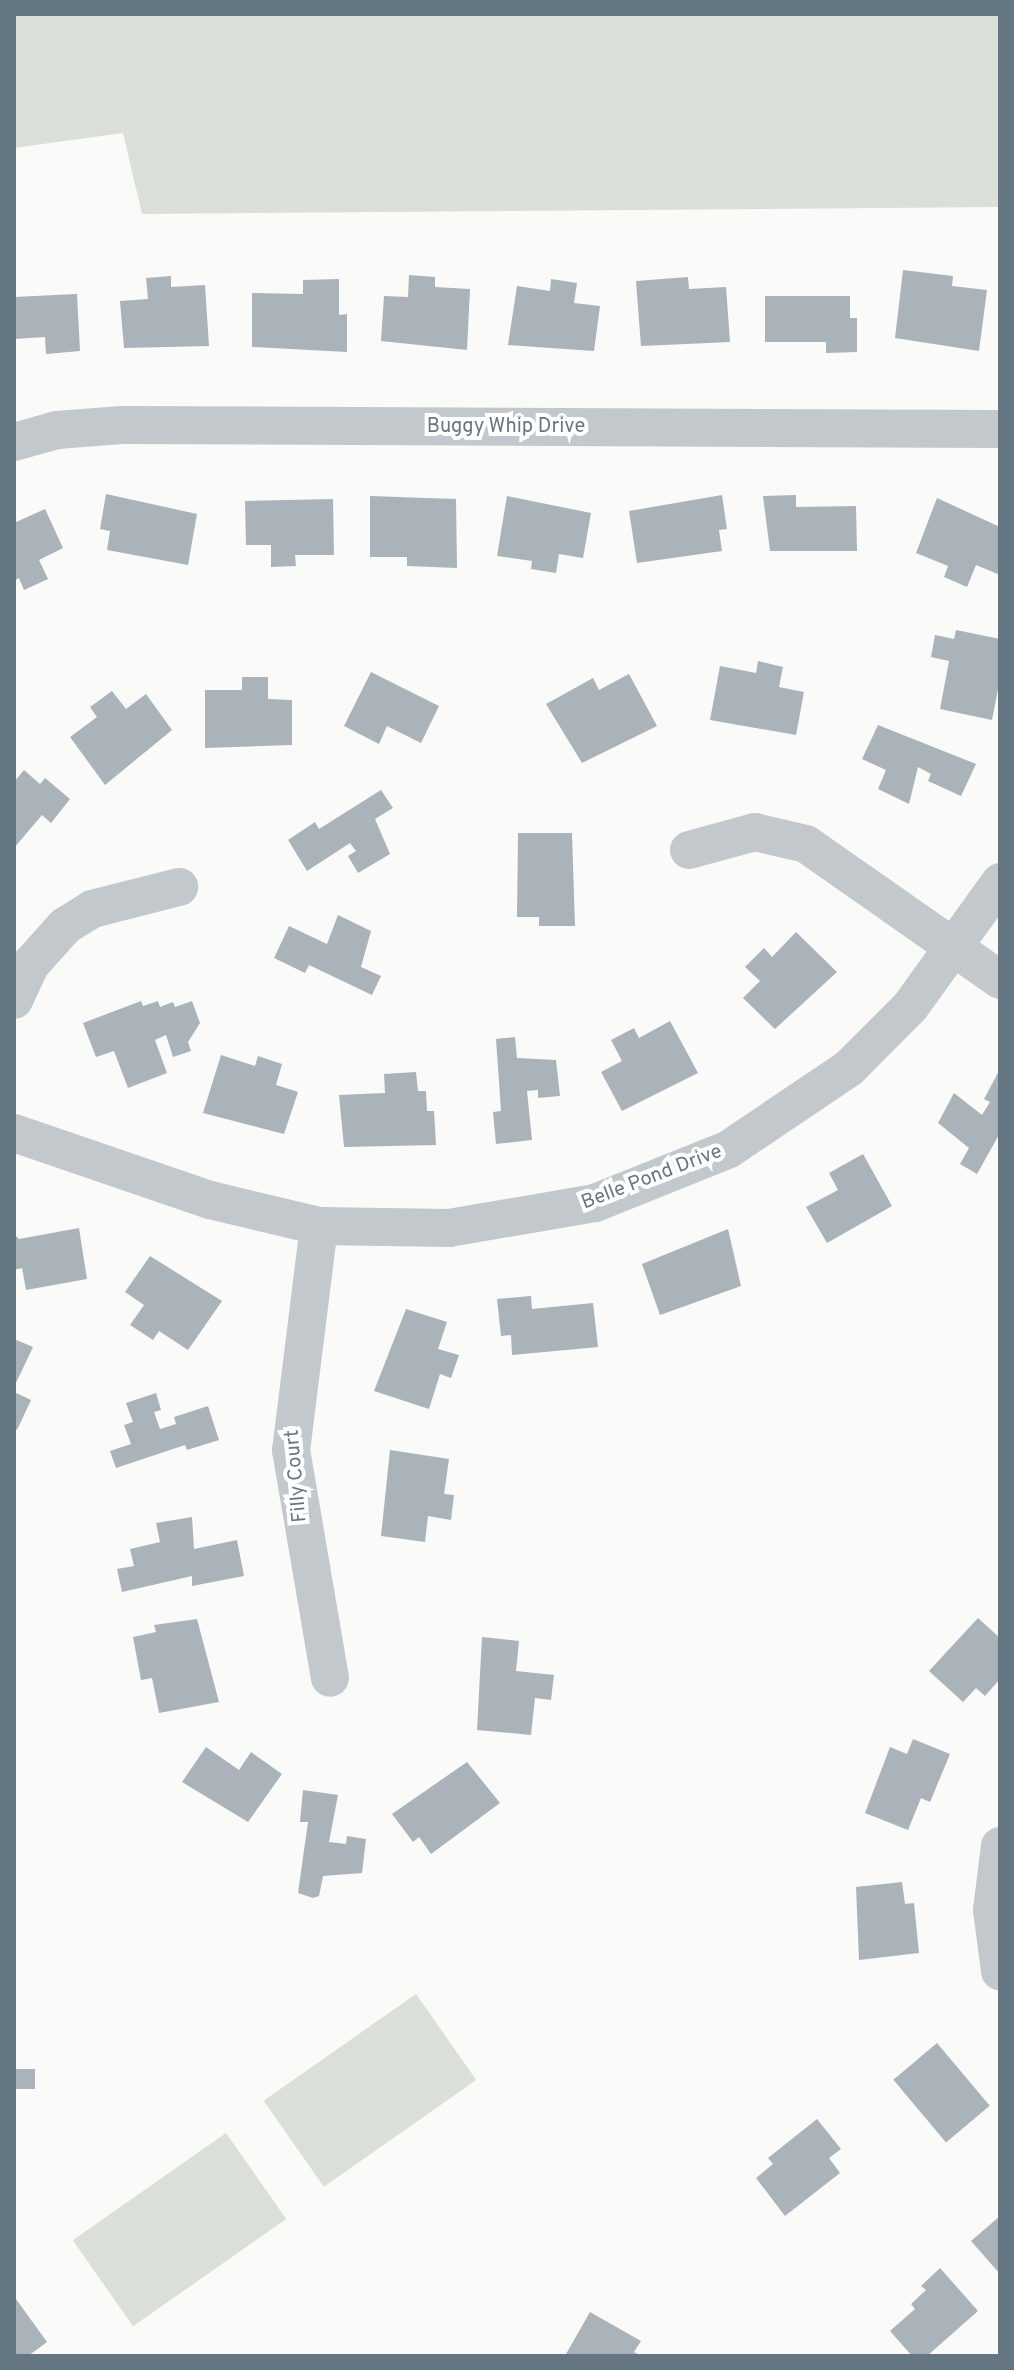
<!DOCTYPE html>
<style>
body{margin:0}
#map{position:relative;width:1014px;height:2370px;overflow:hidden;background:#fafaf8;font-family:Overpass,sans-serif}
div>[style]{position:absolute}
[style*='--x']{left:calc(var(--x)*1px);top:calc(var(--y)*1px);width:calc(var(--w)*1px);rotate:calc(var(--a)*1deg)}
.green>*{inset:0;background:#dadfd7;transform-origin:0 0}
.building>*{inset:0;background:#aab3b9;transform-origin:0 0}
.minor>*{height:38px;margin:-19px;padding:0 19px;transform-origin:19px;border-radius:19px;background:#c3c8cc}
span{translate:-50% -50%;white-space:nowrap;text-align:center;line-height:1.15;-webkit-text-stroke:8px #fff;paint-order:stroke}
.street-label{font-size:20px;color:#657683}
.frame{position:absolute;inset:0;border:16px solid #657683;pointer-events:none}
</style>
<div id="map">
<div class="green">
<div style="clip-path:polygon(14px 14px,1000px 14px,1000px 207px,142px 214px,123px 133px,14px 148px)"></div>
<div style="left:416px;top:1994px;width:105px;height:186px;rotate:55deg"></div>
<div style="left:226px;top:2133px;width:105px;height:187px;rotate:55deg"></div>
</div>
<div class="building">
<div style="clip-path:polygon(903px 270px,953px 276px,952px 286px,987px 290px,979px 351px,895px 338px)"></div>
<div style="clip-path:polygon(409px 275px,435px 277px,435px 287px,470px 289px,467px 350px,381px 341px,384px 296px,408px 297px)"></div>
<div style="clip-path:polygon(171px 276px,171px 287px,205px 285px,209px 346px,124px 348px,120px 301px,148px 299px,146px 278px)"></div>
<div style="clip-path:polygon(688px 277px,689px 289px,726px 287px,730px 342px,641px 346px,636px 281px)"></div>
<div style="clip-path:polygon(339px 279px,339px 315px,347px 314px,347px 352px,252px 347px,252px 293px,303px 294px,303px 280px)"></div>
<div style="clip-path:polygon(551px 279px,577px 283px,574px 303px,600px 306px,594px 351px,508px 345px,517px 286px,550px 291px)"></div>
<div style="clip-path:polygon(77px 294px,80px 351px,46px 354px,45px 337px,14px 339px,14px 297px)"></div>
<div style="clip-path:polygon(765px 296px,850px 296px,850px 318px,857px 318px,857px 352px,826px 353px,826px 342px,765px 342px)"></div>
<div style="clip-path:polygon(106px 494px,197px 514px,188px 565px,107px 550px,110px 531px,100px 529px)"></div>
<div style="clip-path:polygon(722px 495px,727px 529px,719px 530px,722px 551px,637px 563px,629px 511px)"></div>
<div style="clip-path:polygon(796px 495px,796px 507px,856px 506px,857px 551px,770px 551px,763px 496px)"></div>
<div style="clip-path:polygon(370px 496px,456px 499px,457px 568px,407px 566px,407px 557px,370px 557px)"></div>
<div style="clip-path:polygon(507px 496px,591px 513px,583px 558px,559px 554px,556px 573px,531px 569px,532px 561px,497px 556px)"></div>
<div style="clip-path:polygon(937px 498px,1000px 527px,1000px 575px,976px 565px,967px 587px,944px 577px,948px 566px,916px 553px)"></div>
<div style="clip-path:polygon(333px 499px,334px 555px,295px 555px,296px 566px,271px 567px,271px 545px,246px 545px,245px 501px)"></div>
<div style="clip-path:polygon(45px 509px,63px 548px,39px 560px,48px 579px,24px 590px,19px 578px,14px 581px,14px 523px)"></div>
<div style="clip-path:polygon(956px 630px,1000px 639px,1000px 679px,992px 720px,940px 709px,949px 661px,931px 657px,935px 635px,954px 639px)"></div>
<div style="clip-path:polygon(758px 661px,783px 667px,779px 687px,804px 692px,796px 735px,710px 720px,720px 666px,756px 673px)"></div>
<div style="clip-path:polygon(371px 672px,439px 706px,421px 743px,387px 726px,379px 744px,344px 726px)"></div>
<div style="clip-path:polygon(629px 674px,657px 726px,582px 763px,546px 704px,593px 678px,599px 690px)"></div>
<div style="clip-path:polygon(242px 677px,268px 677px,268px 699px,292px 700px,292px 745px,205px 748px,205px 690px,242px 690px)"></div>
<div style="clip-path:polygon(112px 691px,126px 709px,146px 694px,172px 730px,105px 785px,70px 737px,97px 717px,90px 707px)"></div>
<div style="clip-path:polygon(878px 725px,976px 764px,961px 796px,928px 781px,931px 774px,918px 767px,909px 804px,878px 789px,886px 770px,862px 759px)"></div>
<div style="clip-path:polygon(24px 770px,40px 784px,45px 778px,70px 799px,51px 823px,42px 815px,14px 848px,14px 782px)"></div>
<div style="clip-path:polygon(381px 790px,393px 808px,375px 819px,390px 854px,358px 873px,348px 856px,356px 851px,350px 843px,307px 871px,288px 840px,315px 822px,319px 829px)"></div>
<div style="clip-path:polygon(518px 833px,572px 833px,575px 926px,539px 926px,539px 917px,517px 917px)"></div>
<div style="clip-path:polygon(338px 915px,371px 931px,361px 967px,381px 976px,372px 995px,309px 965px,305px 973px,274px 958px,289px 926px,327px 944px)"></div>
<div style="clip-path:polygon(796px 932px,837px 972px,775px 1029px,743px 998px,760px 981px,745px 967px,764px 948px,772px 957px)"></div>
<div style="clip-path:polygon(141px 1001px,143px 1006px,158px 1001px,160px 1007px,173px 1002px,175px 1007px,192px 1001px,200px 1023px,188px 1042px,191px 1051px,173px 1057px,166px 1035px,155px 1040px,167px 1073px,128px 1088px,114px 1051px,96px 1057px,83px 1023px)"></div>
<div style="clip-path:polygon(670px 1021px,698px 1073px,622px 1111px,601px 1072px,622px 1061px,611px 1040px,634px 1028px,639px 1038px)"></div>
<div style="clip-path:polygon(515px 1037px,517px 1058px,556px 1060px,560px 1096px,538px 1098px,538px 1090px,527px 1091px,532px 1140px,496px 1144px,493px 1112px,501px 1111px,496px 1039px)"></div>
<div style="clip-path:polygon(221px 1055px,255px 1066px,258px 1056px,282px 1064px,276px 1085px,298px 1092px,284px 1134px,203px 1113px)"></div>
<div style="clip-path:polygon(1000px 1069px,1000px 1133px,977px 1174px,960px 1164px,969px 1148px,938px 1123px,954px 1093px,982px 1115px,990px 1102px,984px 1099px)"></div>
<div style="clip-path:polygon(416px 1072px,418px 1091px,426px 1091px,427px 1111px,434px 1111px,436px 1145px,344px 1147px,339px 1095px,385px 1093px,384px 1074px)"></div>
<div style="clip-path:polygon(863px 1154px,892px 1206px,827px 1243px,806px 1207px,838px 1190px,829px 1173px)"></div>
<div style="clip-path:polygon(79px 1228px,87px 1279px,26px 1290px,22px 1268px,14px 1270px,14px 1234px,19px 1239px)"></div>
<div style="clip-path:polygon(728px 1229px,741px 1286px,660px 1315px,642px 1264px)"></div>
<div style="clip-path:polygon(150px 1256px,222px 1301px,188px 1350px,159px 1331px,153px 1340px,130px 1325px,144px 1305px,125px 1292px)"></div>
<div style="clip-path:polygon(531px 1296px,532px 1309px,593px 1303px,598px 1347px,512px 1355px,511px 1335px,501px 1336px,497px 1299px)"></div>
<div style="clip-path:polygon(406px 1309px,447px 1322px,438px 1349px,459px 1355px,451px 1378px,440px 1374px,429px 1409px,374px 1391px)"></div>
<div style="clip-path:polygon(14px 1339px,33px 1347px,14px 1387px)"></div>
<div style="clip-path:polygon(14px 1392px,31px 1400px,17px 1430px,14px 1428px)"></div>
<div style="clip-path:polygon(156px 1393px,161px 1410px,154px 1412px,160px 1429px,176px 1424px,174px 1417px,208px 1406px,219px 1440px,187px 1450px,185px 1445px,116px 1468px,110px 1451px,131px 1444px,124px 1425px,133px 1422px,126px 1403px)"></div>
<div style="clip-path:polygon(390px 1450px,449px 1459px,444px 1494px,454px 1495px,451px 1520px,428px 1516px,425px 1542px,381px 1536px)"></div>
<div style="clip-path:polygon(192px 1517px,194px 1549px,237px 1540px,244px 1576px,192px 1586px,192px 1576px,122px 1592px,117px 1569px,134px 1566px,130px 1549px,160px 1542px,156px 1523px)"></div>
<div style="clip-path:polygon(978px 1618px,1000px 1638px,1000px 1679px,985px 1696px,976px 1688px,963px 1702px,929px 1671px)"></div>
<div style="clip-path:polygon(197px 1619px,219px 1702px,159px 1713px,152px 1678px,141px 1680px,133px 1637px,156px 1632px,154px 1625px)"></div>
<div style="clip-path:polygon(482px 1637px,519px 1641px,516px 1671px,554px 1675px,551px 1700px,535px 1698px,531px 1735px,477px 1730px)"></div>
<div style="clip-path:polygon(913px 1739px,950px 1754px,930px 1802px,921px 1798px,908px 1830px,865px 1813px,890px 1747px,907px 1754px)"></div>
<div style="clip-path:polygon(206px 1747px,239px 1770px,251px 1752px,282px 1774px,248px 1822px,182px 1782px)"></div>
<div style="clip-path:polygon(467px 1762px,500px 1803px,431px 1854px,419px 1837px,413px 1842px,392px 1814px)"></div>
<div style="clip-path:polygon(303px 1790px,338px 1795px,329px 1842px,346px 1844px,347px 1836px,366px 1839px,362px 1873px,323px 1876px,319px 1896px,313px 1898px,298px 1893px,308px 1822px,300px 1822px)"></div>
<div style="clip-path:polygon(902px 1882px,905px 1904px,914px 1903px,919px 1953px,859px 1960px,856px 1887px)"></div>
<div style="left:937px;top:2043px;width:82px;height:57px;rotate:50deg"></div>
<div style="left:14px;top:2069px;width:21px;height:20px"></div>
<div style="clip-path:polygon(817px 2119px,841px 2149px,829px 2158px,840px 2173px,785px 2216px,756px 2178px,773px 2164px,768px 2158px)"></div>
<div style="clip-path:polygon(1000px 2216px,1000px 2274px,971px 2241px)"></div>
<div style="clip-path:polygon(940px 2268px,978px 2311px,927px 2356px,912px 2356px,890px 2331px,915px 2309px,911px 2304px,926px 2290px,921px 2286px)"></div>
<div style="clip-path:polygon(16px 2299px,47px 2342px,28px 2356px,14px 2356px)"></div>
<div style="clip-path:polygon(590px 2312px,641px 2341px,634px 2352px,641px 2356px,566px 2354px)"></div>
</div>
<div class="minor">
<div style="--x:14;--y:442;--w:45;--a:-15.6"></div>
<div style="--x:57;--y:430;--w:65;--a:-4.4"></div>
<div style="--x:122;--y:425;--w:878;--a:0.26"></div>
<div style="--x:689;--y:850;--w:68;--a:-15.3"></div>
<div style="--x:755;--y:832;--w:52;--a:13.2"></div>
<div style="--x:806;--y:844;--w:237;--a:35"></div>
<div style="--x:14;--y:1000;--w:40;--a:-65"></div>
<div style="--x:31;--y:964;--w:51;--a:-48.2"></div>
<div style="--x:65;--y:926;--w:32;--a:-32"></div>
<div style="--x:92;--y:909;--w:90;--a:-14.2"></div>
<div style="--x:14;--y:1133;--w:207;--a:18.9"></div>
<div style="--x:210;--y:1200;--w:112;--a:13.4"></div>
<div style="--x:319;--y:1226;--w:130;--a:0.9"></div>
<div style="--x:449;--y:1228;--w:148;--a:-9.7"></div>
<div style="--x:595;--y:1203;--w:144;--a:-21.9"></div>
<div style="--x:729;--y:1149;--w:145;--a:-34"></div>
<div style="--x:849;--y:1068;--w:86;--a:-45"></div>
<div style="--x:910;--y:1007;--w:154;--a:-54.2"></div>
<div style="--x:319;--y:1226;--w:226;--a:97.1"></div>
<div style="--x:291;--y:1450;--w:231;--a:80.3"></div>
<div style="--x:1000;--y:1846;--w:64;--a:97.1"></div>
<div style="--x:992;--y:1910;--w:62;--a:82.5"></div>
</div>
<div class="street-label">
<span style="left:506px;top:427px">Buggy Whip Drive</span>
<span style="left:652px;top:1178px;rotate:-21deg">Belle Pond Drive</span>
<span style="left:297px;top:1476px;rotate:-95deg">Filly Court</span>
</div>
<div class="frame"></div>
</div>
